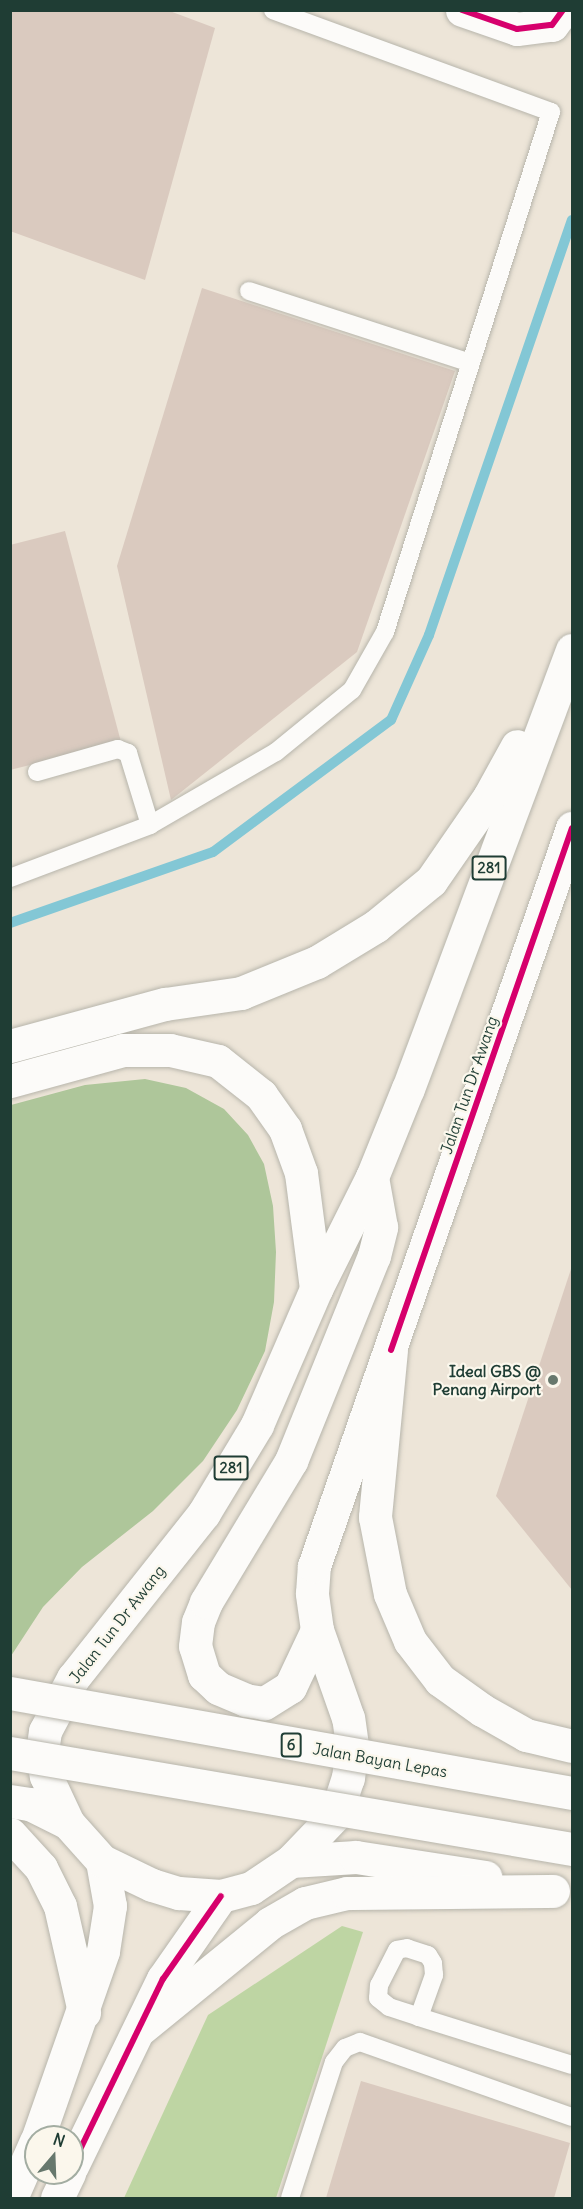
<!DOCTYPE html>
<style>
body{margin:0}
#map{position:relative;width:583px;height:2209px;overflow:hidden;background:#ede5d8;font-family:Delius,sans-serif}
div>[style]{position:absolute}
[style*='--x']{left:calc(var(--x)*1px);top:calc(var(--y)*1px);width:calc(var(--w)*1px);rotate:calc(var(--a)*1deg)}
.green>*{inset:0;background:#bed5a3}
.forest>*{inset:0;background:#aec69a}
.stream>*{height:10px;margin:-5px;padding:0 5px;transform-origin:5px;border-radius:5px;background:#83c7d5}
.building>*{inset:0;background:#dacabf}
.roads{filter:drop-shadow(0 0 2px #b7b5ab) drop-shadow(0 0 2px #b7b5ab)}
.lane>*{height:18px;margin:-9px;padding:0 9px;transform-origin:9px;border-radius:9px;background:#fcfbf9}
.street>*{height:33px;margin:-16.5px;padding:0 16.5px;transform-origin:16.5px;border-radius:16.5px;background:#fcfbf9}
.secondary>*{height:33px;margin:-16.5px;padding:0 16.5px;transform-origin:16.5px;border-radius:16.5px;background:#fcfbf9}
.primary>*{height:33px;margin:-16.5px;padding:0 16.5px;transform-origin:16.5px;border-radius:16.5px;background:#fcfbf9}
.highway>*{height:33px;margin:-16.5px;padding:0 16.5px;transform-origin:16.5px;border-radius:16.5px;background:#fcfbf9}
.bridges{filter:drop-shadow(0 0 2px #b7b5ab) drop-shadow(0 0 2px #b7b5ab)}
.highway-bridge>*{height:33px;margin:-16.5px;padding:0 16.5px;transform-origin:16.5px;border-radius:16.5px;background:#fcfbf9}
.cycleway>*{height:6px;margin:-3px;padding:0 3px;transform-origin:3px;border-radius:3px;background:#d6006c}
.dots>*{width:16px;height:16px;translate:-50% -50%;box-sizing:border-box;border:3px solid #fbf7ec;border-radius:50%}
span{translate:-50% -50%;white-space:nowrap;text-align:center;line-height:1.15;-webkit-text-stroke:4.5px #fbf7ec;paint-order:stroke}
.shield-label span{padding:2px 4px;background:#fbf7ec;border:2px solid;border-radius:4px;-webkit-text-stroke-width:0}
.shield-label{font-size:15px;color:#1f3d34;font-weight:700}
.street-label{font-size:16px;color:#1f3d34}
.poi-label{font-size:16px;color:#1f3d34;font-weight:700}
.right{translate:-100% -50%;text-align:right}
.frame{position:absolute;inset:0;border:12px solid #1f3d34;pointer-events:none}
.north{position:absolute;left:24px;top:2125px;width:60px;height:60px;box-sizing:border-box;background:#fbf7ec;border:2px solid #a3ada2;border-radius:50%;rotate:19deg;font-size:16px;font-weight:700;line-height:24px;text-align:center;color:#1f3d34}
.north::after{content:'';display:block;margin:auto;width:21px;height:27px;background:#67786d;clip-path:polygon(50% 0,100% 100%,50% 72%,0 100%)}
</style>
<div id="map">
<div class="green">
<div style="clip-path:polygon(342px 1926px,363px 1932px,276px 2198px,124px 2198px,208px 2015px)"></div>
</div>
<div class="forest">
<div style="clip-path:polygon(145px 1079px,186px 1088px,224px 1109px,248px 1135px,264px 1164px,273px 1206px,276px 1252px,274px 1302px,265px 1351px,237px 1410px,203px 1461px,153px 1511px,82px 1567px,43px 1607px,11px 1656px,11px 1105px,85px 1085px)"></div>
</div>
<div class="stream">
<div style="--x:10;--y:923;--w:215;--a:-19.3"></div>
<div style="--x:213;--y:852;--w:222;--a:-36.6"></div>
<div style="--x:391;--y:720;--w:93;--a:-65.9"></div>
<div style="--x:429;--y:635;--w:439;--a:-71"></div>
</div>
<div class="building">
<div style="clip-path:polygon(10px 10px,167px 10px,215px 28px,145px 280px,10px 231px)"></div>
<div style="clip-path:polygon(202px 288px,455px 371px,357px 652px,171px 800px,117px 566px)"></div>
<div style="clip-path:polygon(65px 531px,121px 742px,10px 770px,10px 545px)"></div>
<div style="clip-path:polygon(572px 1266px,572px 1590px,496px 1496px)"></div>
<div style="clip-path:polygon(361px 2081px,570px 2143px,554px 2198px,326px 2198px)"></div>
</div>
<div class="roads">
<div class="lane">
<div style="--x:249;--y:291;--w:233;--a:18"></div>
<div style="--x:37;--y:772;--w:84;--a:-15.9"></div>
<div style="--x:118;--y:749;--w:11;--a:22"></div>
<div style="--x:128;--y:753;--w:75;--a:73"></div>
<div style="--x:10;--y:878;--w:150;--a:-20.7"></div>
<div style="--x:150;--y:825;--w:146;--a:-30.1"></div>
<div style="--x:276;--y:752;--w:98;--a:-39.2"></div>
<div style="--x:352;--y:690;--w:67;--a:-60.4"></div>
<div style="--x:385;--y:632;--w:546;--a:-72.3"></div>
<div style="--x:551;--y:112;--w:296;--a:-159.9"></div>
<div style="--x:419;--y:2017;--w:45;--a:-70.3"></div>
<div style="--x:434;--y:1975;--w:12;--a:-95"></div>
<div style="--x:433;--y:1963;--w:9;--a:-122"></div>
<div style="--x:428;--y:1955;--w:22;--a:-162"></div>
<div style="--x:407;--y:1948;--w:10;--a:169"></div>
<div style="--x:397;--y:1950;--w:39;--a:117"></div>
<div style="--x:379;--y:1985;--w:13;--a:94"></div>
<div style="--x:378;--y:1998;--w:14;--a:39"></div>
<div style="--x:389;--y:2007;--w:32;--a:18"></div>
<div style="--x:419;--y:2017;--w:160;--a:17.4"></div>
<div style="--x:290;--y:2198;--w:143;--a:-72.1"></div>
<div style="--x:334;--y:2062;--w:18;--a:-52"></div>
<div style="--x:345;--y:2048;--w:16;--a:-22"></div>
<div style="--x:360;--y:2042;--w:225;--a:19.5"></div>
</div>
<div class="street">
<div style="--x:462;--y:10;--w:58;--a:19.1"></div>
<div style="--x:517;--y:29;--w:35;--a:-7"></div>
<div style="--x:552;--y:25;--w:19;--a:-54"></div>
</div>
<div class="secondary">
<div style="--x:38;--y:2137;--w:197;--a:-70.7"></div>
<div style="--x:103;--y:1951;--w:46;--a:-81.2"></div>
<div style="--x:110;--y:1906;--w:46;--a:-100.1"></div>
<div style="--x:72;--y:2166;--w:208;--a:-64.1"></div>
<div style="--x:163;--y:1979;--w:101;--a:-55.1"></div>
<div style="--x:11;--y:2198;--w:62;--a:-66.3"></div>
<div style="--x:57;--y:2198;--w:28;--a:-64"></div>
</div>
<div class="primary">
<div style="--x:572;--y:650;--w:468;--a:110.5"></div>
<div style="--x:408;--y:1088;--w:96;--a:112"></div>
<div style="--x:372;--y:1177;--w:125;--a:116.6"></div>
<div style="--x:316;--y:1289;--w:148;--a:113.5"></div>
<div style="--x:257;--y:1425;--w:103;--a:121.1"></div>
<div style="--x:204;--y:1513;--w:211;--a:128.4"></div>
<div style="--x:73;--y:1678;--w:60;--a:117.8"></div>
<div style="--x:45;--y:1731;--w:21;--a:98"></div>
<div style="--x:42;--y:1752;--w:24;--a:81"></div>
<div style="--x:46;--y:1776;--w:52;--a:64.9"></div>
<div style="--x:68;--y:1823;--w:51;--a:48.2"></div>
<div style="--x:102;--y:1861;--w:55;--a:25.6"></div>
<div style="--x:152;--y:1885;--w:28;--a:17"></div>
<div style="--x:179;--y:1893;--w:42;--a:4.1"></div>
<div style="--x:221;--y:1896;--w:31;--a:-15"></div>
<div style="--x:251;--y:1888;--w:48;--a:-34"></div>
<div style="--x:291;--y:1861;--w:65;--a:-46.2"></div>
<div style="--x:336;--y:1814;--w:38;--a:-72"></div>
<div style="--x:348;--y:1778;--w:33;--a:-83"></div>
<div style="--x:352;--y:1745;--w:27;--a:-98"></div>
<div style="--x:348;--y:1718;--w:93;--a:-109.4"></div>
<div style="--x:317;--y:1630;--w:37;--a:-98"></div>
<div style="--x:312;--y:1593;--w:27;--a:-86"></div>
<div style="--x:314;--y:1566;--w:782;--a:-70.73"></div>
<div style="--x:10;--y:1046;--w:161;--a:-15.2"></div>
<div style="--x:165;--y:1004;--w:77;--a:-8.2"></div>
<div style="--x:241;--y:993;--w:82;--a:-22.2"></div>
<div style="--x:317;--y:962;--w:69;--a:-31.4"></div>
<div style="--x:376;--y:926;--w:71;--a:-39.3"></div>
<div style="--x:431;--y:881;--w:102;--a:-55.4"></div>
<div style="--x:489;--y:797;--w:58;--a:-61.2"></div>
<div style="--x:317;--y:1630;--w:63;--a:115.3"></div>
<div style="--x:290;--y:1687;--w:31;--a:148"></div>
<div style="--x:264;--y:1703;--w:18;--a:-171"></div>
<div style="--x:246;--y:1700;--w:30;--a:-157"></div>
<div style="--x:218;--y:1688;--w:19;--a:-137"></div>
<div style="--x:204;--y:1675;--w:30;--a:-107"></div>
<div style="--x:195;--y:1646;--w:24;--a:-83"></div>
<div style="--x:198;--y:1622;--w:22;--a:-68"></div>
<div style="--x:206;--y:1602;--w:165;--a:-58.9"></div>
<div style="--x:291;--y:1461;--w:221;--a:-68"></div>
<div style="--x:374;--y:1256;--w:30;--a:-76"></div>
<div style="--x:381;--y:1227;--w:51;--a:-100.2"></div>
</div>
<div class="highway">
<div style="--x:10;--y:1081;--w:117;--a:-15.3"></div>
<div style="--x:123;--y:1050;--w:47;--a:0"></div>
<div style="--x:170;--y:1050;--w:49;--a:12.9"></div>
<div style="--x:218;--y:1061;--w:55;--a:38.3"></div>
<div style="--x:261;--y:1095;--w:42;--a:54.8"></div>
<div style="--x:285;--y:1129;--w:47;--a:70"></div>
<div style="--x:301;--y:1173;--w:117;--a:82.6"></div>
<div style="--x:391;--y:1350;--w:168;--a:95.5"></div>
<div style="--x:375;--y:1517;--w:78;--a:79"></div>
<div style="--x:390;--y:1594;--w:51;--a:66.9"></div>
<div style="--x:410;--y:1641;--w:49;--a:52.4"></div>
<div style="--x:440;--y:1680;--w:52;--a:35.5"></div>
<div style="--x:482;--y:1710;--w:51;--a:29.6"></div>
<div style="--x:526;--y:1735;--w:47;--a:13.4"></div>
<div style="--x:10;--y:1801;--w:20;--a:9"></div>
<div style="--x:30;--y:1804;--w:42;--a:26.6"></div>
<div style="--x:10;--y:1834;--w:46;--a:47.6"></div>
<div style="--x:41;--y:1868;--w:42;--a:63.4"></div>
<div style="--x:60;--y:1906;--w:109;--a:77.2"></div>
<div style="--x:291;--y:1861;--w:65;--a:-3.5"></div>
<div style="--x:356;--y:1857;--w:131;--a:8.8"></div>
<div style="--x:139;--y:2030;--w:169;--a:-39.2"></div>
<div style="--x:270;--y:1923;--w:40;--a:-29.7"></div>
<div style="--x:305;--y:1903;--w:43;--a:-13.4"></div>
<div style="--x:347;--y:1893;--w:206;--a:-0.6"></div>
</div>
</div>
<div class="bridges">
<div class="highway-bridge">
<div style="--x:10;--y:1693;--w:571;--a:10.09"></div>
<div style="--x:10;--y:1753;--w:570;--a:9.69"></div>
</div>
</div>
<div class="cycleway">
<div style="--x:462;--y:10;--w:58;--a:19.1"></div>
<div style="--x:517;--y:29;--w:35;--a:-7"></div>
<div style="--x:552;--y:25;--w:19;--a:-54"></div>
<div style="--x:391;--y:1350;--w:552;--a:-70.88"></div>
<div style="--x:72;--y:2166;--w:208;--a:-64.1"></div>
<div style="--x:163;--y:1979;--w:101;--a:-55.1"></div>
</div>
<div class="dots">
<div style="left:553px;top:1380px;background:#67786d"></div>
</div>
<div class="shield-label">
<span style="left:489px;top:868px">281</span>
<span style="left:231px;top:1468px">281</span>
<span style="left:291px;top:1745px">6</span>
</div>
<div class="street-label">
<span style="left:469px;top:1085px;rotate:-71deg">Jalan Tun Dr Awang</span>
<span style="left:117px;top:1624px;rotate:-52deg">Jalan Tun Dr Awang</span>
<span style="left:380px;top:1760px;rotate:10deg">Jalan Bayan Lepas</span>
</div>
<div class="poi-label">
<span class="right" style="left:541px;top:1380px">Ideal GBS @<br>Penang Airport</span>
</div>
<div class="frame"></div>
<div class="north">N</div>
</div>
